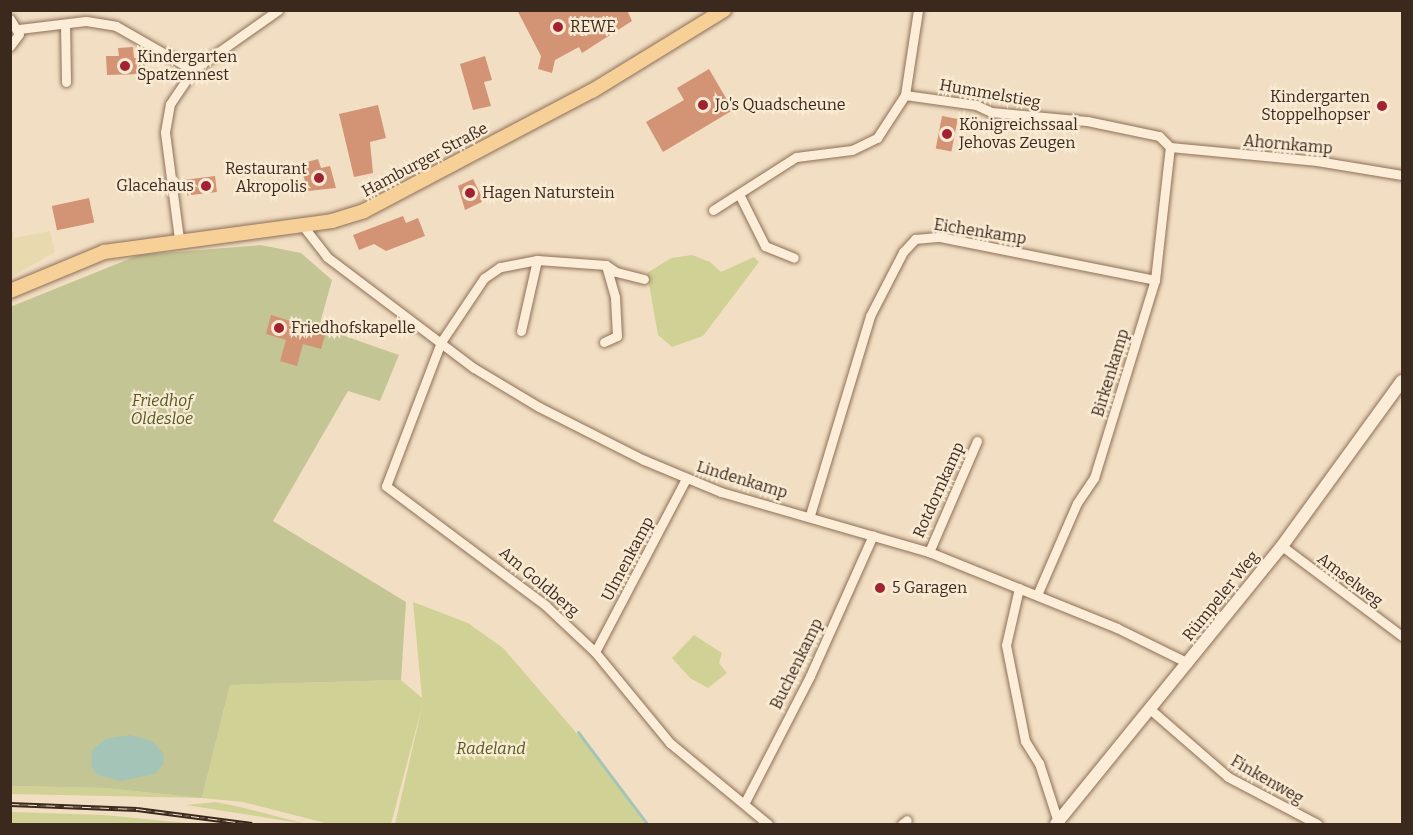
<!DOCTYPE html>
<meta charset="utf-8">
<style>
body{margin:0}
#map{position:relative;width:1413px;height:835px;overflow:hidden;background:#f2dfc3;font-family:Bitter,serif}
div>[style]{position:absolute}
[style*='--x']{left:calc(var(--x)*1px);top:calc(var(--y)*1px);width:calc(var(--w)*1px);rotate:calc(var(--a)*1deg)}
.farmland>*{inset:0;background:#e8d9af}
.green>*{inset:0;background:#d0d195}
.cemetery>*{inset:0;background:#c4c595}
.water>*{inset:0;background:#a5c4b8}
.stream>*{height:3px;margin:-1.5px;padding:0 1.5px;transform-origin:1.5px;border-radius:1.5px;background:#a5c4b8}
.building>*{inset:0;background:#d39375;transform-origin:0 0}
.roads{filter:drop-shadow(0 0 2px #8d6f58) drop-shadow(0 0 2px #8d6f58)}
.street>*{height:9px;margin:-4.5px;padding:0 4.5px;transform-origin:4.5px;border-radius:4.5px;background:#fbedd7}
.secondary>*{height:12px;margin:-6px;padding:0 6px;transform-origin:6px;border-radius:6px;background:#fbedd7}
.primary>*{height:14px;margin:-7px;padding:0 7px;transform-origin:7px;border-radius:7px;background:#f7d098}
.rail>*{height:5px;margin-top:-2.5px;transform-origin:0;background:repeating-linear-gradient(90deg,#f8ead3 0 9px,#3c291d 0 18px);box-sizing:border-box;border-block:2px solid #3c291d}
.dots>*{width:16px;height:16px;translate:-50% -50%;box-sizing:border-box;border:3px solid #f8ead3;border-radius:50%}
span{translate:-50% -50%;white-space:nowrap;text-align:center;line-height:1.15;-webkit-text-stroke:4.5px #f8ead3;paint-order:stroke}
.poi-label{font-size:16px;color:#3c291d}
.left{translate:0 -50%;text-align:left}
.right{translate:-100% -50%;text-align:right}
.street-label{font-size:16px;color:#3c291d}
.park-label{font-size:16px;color:#525a22;font-style:italic}
.frame{position:absolute;inset:0;border:12px solid #3c291d;pointer-events:none}
</style>
<div id="map">
<div class="farmland">
<div style="clip-path:polygon(10px 221px,14px 238px,50px 231px,55px 252px,11px 277px)"></div>
</div>
<div class="green">
<div style="clip-path:polygon(692px 255px,710px 262px,721px 272px,754px 257px,759px 262px,703px 336px,672px 347px,658px 335px,647px 273px,671px 258px)"></div>
<div style="clip-path:polygon(413px 602px,468px 623px,503px 648px,599px 759px,645px 824px,395px 824px,423px 703px,391px 824px,329px 824px,243px 802px,202px 798px,11px 794px,11px 786px,104px 788px,202px 798px,230px 685px,401px 680px,422px 698px)"></div>
<div style="clip-path:polygon(694px 635px,722px 653px,719px 663px,727px 673px,708px 688px,690px 678px,672px 658px)"></div>
<div style="clip-path:polygon(216px 802px,240px 807px,306px 824px,186px 805px)"></div>
<div style="clip-path:polygon(11px 812px,104px 815px,197px 824px,11px 824px)"></div>
</div>
<div class="cemetery">
<div style="clip-path:polygon(261px 245px,301px 253px,332px 280px,319px 327px,399px 355px,380px 401px,348px 391px,273px 521px,406px 602px,401px 680px,230px 685px,202px 798px,104px 788px,11px 786px,10px 307px,139px 255px)"></div>
</div>
<div class="water">
<div style="clip-path:polygon(130px 735px,152px 741px,163px 753px,164px 763px,155px 774px,121px 781px,97px 775px,91px 766px,92px 750px,105px 739px)"></div>
</div>
<div class="stream">
<div style="--x:578;--y:732;--w:115;--a:53.1"></div>
</div>
<div class="building">
<div style="clip-path:polygon(517px 10px,627px 10px,632px 21px,582px 53px,579px 47px,555px 60px,552px 73px,538px 69px,541px 56px)"></div>
<div style="clip-path:polygon(133px 47px,134px 58px,144px 58px,145px 74px,107px 75px,106px 56px,119px 56px,118px 48px)"></div>
<div style="clip-path:polygon(485px 56px,492px 80px,484px 82px,491px 106px,473px 110px,460px 64px)"></div>
<div style="clip-path:polygon(709px 69px,733px 110px,663px 152px,646px 122px,684px 100px,677px 88px)"></div>
<div style="clip-path:polygon(378px 105px,386px 138px,370px 142px,373px 173px,354px 177px,339px 114px)"></div>
<div style="left:942px;top:116px;width:16px;height:33px;rotate:11deg"></div>
<div style="clip-path:polygon(318px 159px,321px 168px,330px 166px,336px 188px,308px 191px,300px 164px)"></div>
<div style="left:215px;top:176px;width:16px;height:30px;rotate:83deg"></div>
<div style="clip-path:polygon(473px 179px,484px 201px,465px 210px,458px 186px)"></div>
<div style="left:89px;top:198px;width:25px;height:38px;rotate:78deg"></div>
<div style="clip-path:polygon(403px 216px,406px 223px,418px 218px,425px 236px,386px 251px,374px 244px,359px 250px,353px 235px)"></div>
<div style="clip-path:polygon(271px 315px,326px 332px,321px 349px,303px 344px,297px 366px,280px 361px,286px 340px,266px 334px)"></div>
</div>
<div class="roads">
<div class="street">
<div style="--x:10;--y:19;--w:17;--a:59"></div>
<div style="--x:19;--y:34;--w:15;--a:127"></div>
<div style="--x:65;--y:24;--w:58;--a:89"></div>
<div style="--x:19;--y:29;--w:67;--a:-6.8"></div>
<div style="--x:86;--y:21;--w:30;--a:9"></div>
<div style="--x:116;--y:26;--w:89;--a:29.7"></div>
<div style="--x:905;--y:95;--w:72;--a:8"></div>
<div style="--x:976;--y:105;--w:17;--a:25"></div>
<div style="--x:991;--y:112;--w:96;--a:5.4"></div>
<div style="--x:1087;--y:121;--w:74;--a:11.8"></div>
<div style="--x:1159;--y:136;--w:16;--a:45"></div>
<div style="--x:1170;--y:147;--w:148;--a:5.4"></div>
<div style="--x:1317;--y:161;--w:86;--a:9.4"></div>
<div style="--x:739;--y:194;--w:58;--a:63.4"></div>
<div style="--x:765;--y:246;--w:31;--a:22"></div>
<div style="--x:713;--y:210;--w:98;--a:-32.6"></div>
<div style="--x:796;--y:157;--w:56;--a:-7.1"></div>
<div style="--x:852;--y:150;--w:28;--a:-26"></div>
<div style="--x:877;--y:138;--w:51;--a:-56.9"></div>
<div style="--x:905;--y:95;--w:86;--a:-81.3"></div>
<div style="--x:303;--y:226;--w:39;--a:52"></div>
<div style="--x:327;--y:257;--w:184;--a:37.1"></div>
<div style="--x:474;--y:368;--w:76;--a:31"></div>
<div style="--x:539;--y:407;--w:118;--a:26.8"></div>
<div style="--x:644;--y:460;--w:83;--a:22.6"></div>
<div style="--x:721;--y:492;--w:216;--a:16.1"></div>
<div style="--x:929;--y:552;--w:203;--a:22"></div>
<div style="--x:1117;--y:628;--w:79;--a:26.2"></div>
<div style="--x:179;--y:239;--w:108;--a:-97.5"></div>
<div style="--x:165;--y:132;--w:28;--a:-80"></div>
<div style="--x:170;--y:104;--w:41;--a:-55.9"></div>
<div style="--x:193;--y:70;--w:104;--a:-35.2"></div>
<div style="--x:644;--y:279;--w:29;--a:-166"></div>
<div style="--x:616;--y:272;--w:12;--a:-145"></div>
<div style="--x:606;--y:265;--w:69;--a:-175.9"></div>
<div style="--x:537;--y:260;--w:38;--a:169"></div>
<div style="--x:500;--y:267;--w:19;--a:145"></div>
<div style="--x:484;--y:278;--w:77;--a:123.9"></div>
<div style="--x:441;--y:342;--w:154;--a:110.9"></div>
<div style="--x:386;--y:486;--w:199;--a:36.8"></div>
<div style="--x:545;--y:605;--w:69;--a:43.2"></div>
<div style="--x:595;--y:652;--w:118;--a:50.5"></div>
<div style="--x:670;--y:743;--w:127;--a:39.6"></div>
<div style="--x:521;--y:331;--w:73;--a:-77.3"></div>
<div style="--x:604;--y:342;--w:14;--a:-25"></div>
<div style="--x:617;--y:336;--w:39;--a:-93"></div>
<div style="--x:615;--y:297;--w:33;--a:-106"></div>
<div style="--x:810;--y:515;--w:208;--a:-73.2"></div>
<div style="--x:870;--y:316;--w:72;--a:-62.7"></div>
<div style="--x:903;--y:252;--w:18;--a:-47"></div>
<div style="--x:915;--y:239;--w:25;--a:-5"></div>
<div style="--x:940;--y:237;--w:219;--a:11.3"></div>
<div style="--x:1282;--y:546;--w:150;--a:36.9"></div>
<div style="--x:929;--y:552;--w:121;--a:-66.6"></div>
<div style="--x:1019;--y:588;--w:58;--a:102.8"></div>
<div style="--x:1006;--y:645;--w:98;--a:78.8"></div>
<div style="--x:1025;--y:741;--w:26;--a:58"></div>
<div style="--x:1039;--y:763;--w:62;--a:72.1"></div>
<div style="--x:1037;--y:595;--w:100;--a:-66.5"></div>
<div style="--x:1077;--y:503;--w:30;--a:-56"></div>
<div style="--x:1094;--y:478;--w:207;--a:-72.9"></div>
<div style="--x:1155;--y:280;--w:134;--a:-83.6"></div>
<div style="--x:595;--y:652;--w:195;--a:-62.3"></div>
<div style="--x:1151;--y:710;--w:102;--a:41"></div>
<div style="--x:1228;--y:777;--w:101;--a:27.8"></div>
<div style="--x:744;--y:804;--w:144;--a:-62.7"></div>
<div style="--x:810;--y:676;--w:154;--a:-65.9"></div>
<div style="--x:902;--y:824;--w:6;--a:-39"></div>
</div>
<div class="secondary">
<div style="--x:1056;--y:824;--w:358;--a:-50.9"></div>
<div style="--x:1282;--y:546;--w:204;--a:-54"></div>
</div>
<div class="primary">
<div style="--x:10;--y:291;--w:102;--a:-22.5"></div>
<div style="--x:104;--y:252;--w:230;--a:-7.7"></div>
<div style="--x:332;--y:221;--w:34;--a:-17"></div>
<div style="--x:364;--y:211;--w:258;--a:-27.8"></div>
<div style="--x:592;--y:91;--w:155;--a:-31.5"></div>
</div>
</div>
<div class="rail">
<div style="--x:10;--y:804;--w:127;--a:2.3"></div>
<div style="--x:137;--y:809;--w:116;--a:7.4"></div>
</div>
<div class="dots">
<div style="left:558px;top:27px;background:#a12330"></div>
<div style="left:125px;top:66px;background:#a12330"></div>
<div style="left:703px;top:105px;background:#a12330"></div>
<div style="left:1382px;top:106px;background:#a12330"></div>
<div style="left:947px;top:134px;background:#a12330"></div>
<div style="left:319px;top:178px;background:#a12330"></div>
<div style="left:206px;top:186px;background:#a12330"></div>
<div style="left:470px;top:193px;background:#a12330"></div>
<div style="left:279px;top:328px;background:#a12330"></div>
<div style="left:880px;top:588px;background:#a12330"></div>
</div>
<div class="poi-label">
<span class="left" style="left:570px;top:27px">REWE</span>
<span class="left" style="left:137px;top:66px">Kindergarten<br>Spatzennest</span>
<span class="right" style="left:1370px;top:106px">Kindergarten<br>Stoppelhopser</span>
<span class="left" style="left:715px;top:105px">Jo's Quadscheune</span>
<span class="left" style="left:959px;top:134px">Königreichssaal<br>Jehovas Zeugen</span>
<span class="right" style="left:307px;top:178px">Restaurant<br>Akropolis</span>
<span class="right" style="left:194px;top:186px">Glacehaus</span>
<span class="left" style="left:482px;top:193px">Hagen Naturstein</span>
<span class="left" style="left:291px;top:328px">Friedhofskapelle</span>
<span class="left" style="left:892px;top:588px">5 Garagen</span>
</div>
<div class="street-label">
<span style="left:990px;top:94px;rotate:10deg">Hummelstieg</span>
<span style="left:1288px;top:145px;rotate:5deg">Ahornkamp</span>
<span style="left:425px;top:160px;rotate:-28deg">Hamburger Straße</span>
<span style="left:980px;top:232px;rotate:9deg">Eichenkamp</span>
<span style="left:1111px;top:373px;rotate:-73deg">Birkenkamp</span>
<span style="left:742px;top:480px;rotate:17deg">Lindenkamp</span>
<span style="left:939px;top:490px;rotate:-66deg">Rotdornkamp</span>
<span style="left:628px;top:559px;rotate:-62deg">Ulmenkamp</span>
<span style="left:1350px;top:580px;rotate:37deg">Amselweg</span>
<span style="left:539px;top:582px;rotate:40deg">Am Goldberg</span>
<span style="left:1221px;top:596px;rotate:-51deg">Rümpeler Weg</span>
<span style="left:797px;top:664px;rotate:-64deg">Buchenkamp</span>
<span style="left:1267px;top:780px;rotate:30deg">Finkenweg</span>
</div>
<div class="park-label">
<span style="left:162px;top:410px">Friedhof<br>Oldesloe</span>
<span style="left:491px;top:749px">Radeland</span>
</div>
<div class="frame"></div>
</div>
